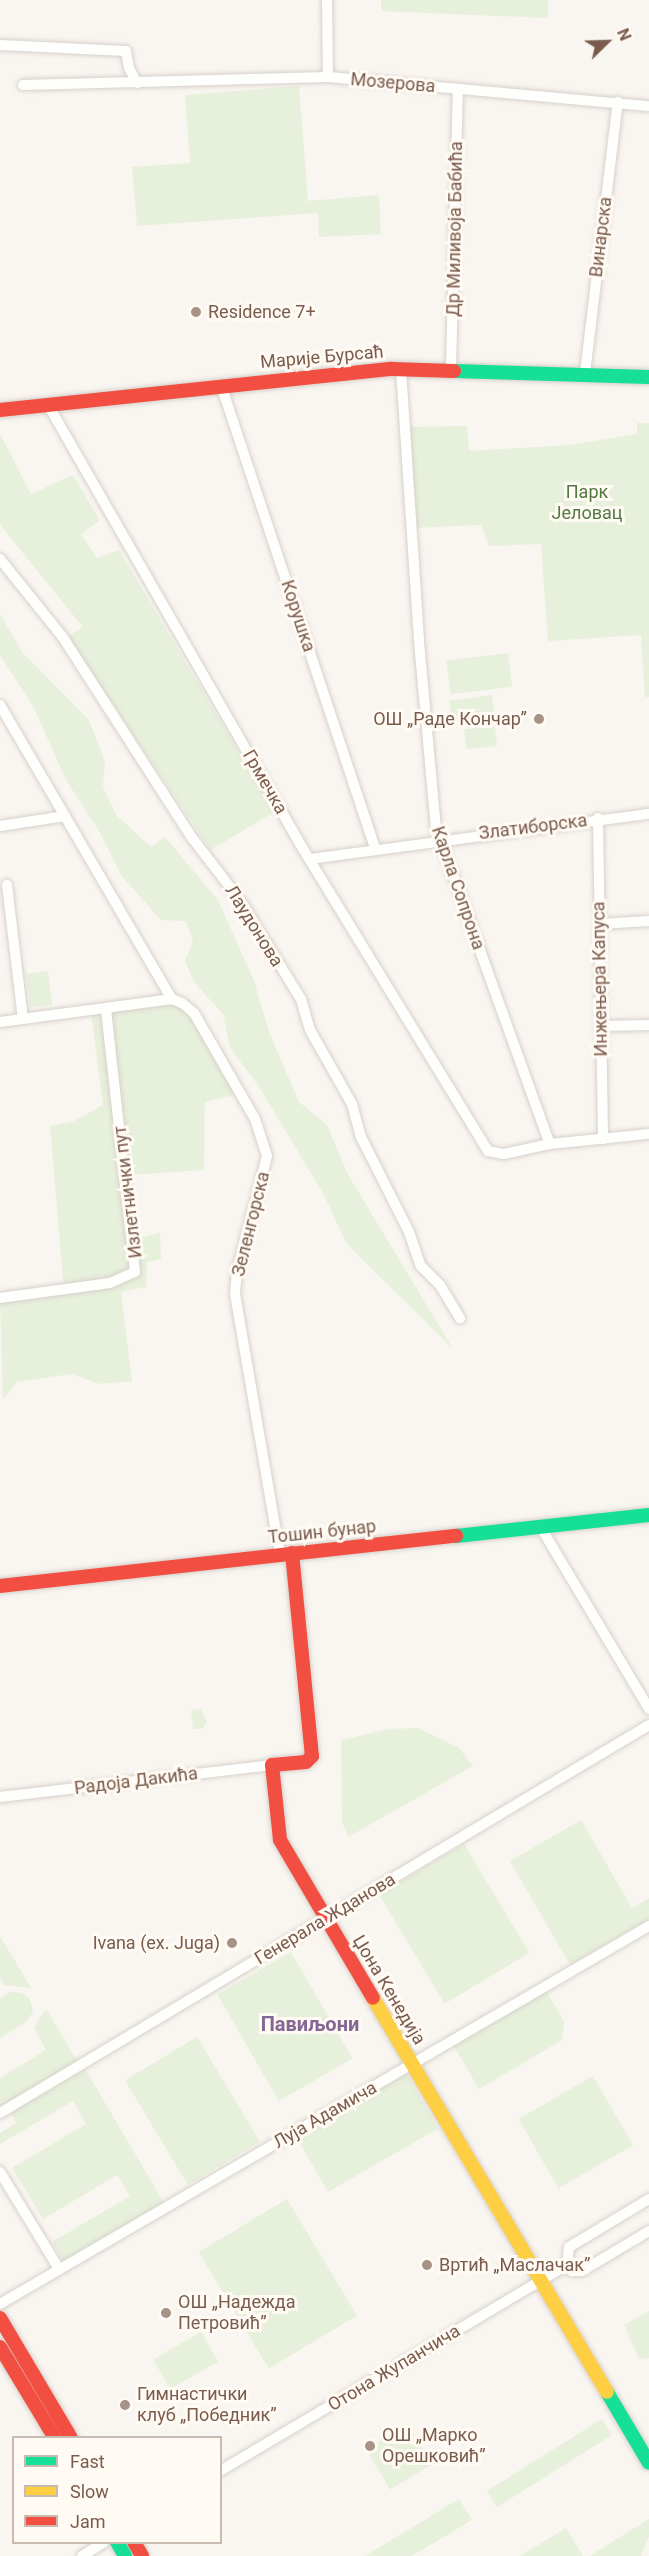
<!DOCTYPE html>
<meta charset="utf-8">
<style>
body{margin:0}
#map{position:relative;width:649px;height:2556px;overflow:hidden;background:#f9f5f0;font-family:Roboto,sans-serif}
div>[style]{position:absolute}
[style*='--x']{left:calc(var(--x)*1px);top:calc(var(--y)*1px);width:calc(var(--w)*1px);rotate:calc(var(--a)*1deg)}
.green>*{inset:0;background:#e7f0db;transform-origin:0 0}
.roads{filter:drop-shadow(0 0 2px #d7d1cb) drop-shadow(0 0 2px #d7d1cb)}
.street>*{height:10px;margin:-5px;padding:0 5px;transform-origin:5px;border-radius:5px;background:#fefefd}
.fast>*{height:14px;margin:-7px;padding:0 7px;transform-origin:7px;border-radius:7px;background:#16e098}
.slow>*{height:14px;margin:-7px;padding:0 7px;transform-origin:7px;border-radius:7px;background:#ffcf43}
.jam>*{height:14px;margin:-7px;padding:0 7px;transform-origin:7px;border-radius:7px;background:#f24e42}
.dots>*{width:16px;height:16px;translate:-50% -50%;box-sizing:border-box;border:3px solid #fffaf3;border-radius:50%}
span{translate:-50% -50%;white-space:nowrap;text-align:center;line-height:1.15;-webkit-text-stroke:6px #fffaf3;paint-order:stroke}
.street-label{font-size:18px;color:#7a5c4d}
.poi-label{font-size:18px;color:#7a5c4d}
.left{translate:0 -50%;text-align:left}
.right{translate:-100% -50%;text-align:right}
.park-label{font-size:18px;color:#537a41}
.neighbourhood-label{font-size:20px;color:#846695;font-weight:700}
.legend{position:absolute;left:12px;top:2436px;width:210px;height:108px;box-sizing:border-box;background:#fffaf3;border:2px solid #cabbb1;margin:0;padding:8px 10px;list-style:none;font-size:18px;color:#7a5c4d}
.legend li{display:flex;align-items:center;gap:12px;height:30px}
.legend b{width:30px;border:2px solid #cabbb1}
.north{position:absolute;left:577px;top:12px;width:60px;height:60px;-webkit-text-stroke:4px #fffaf3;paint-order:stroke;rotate:67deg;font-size:16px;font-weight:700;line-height:24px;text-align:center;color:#7a5c4d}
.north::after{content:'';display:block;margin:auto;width:21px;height:27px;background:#7a5c4d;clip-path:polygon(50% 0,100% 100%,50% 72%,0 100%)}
</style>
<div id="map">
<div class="green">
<div style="clip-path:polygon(381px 0,548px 0,548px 18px,381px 11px)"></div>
<div style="clip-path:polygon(299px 86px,308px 201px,379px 195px,381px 234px,319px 237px,318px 213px,137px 226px,132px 167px,190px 163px,185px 95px)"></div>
<div style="clip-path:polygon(637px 423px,649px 423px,649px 697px,645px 697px,641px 635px,548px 641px,541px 544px,489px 546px,481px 525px,411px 528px,405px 427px,467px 426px,469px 451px,569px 445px,637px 434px)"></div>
<div style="clip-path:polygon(0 434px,31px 494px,73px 475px,100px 520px,81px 534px,97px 558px,119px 550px,274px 812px,211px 850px,68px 637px,83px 627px,0 525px)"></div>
<div style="clip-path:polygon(0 614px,22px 652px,89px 720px,105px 762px,103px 787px,116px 815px,151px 847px,165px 837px,218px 900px,254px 981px,269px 1032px,299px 1102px,327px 1125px,347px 1173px,453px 1349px,346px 1243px,324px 1195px,256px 1082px,230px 1048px,223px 1014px,194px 982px,185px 961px,193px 941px,186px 921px,161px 920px,121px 875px,99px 831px,66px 780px,34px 708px,0 655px)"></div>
<div style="left:508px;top:653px;width:34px;height:62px;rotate:83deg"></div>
<div style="left:492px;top:695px;width:22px;height:43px;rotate:82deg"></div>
<div style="left:495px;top:726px;width:20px;height:31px;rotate:84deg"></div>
<div style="left:48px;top:971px;width:34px;height:22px;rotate:83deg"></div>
<div style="clip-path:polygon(182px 1003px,233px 1081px,234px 1095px,205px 1102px,204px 1170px,129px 1175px,138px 1238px,160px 1233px,161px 1259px,147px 1262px,146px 1287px,121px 1292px,132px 1381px,100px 1384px,71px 1374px,17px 1382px,3px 1400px,0 1298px,64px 1290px,50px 1126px,74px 1121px,103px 1105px,91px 1011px)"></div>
<div style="clip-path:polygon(201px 1709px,207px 1722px,202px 1729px,193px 1729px,191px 1710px)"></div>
<div style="clip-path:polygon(418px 1728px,459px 1748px,473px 1766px,348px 1837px,342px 1821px,341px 1740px,389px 1729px)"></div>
<div style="clip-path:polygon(581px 1820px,632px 1908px,649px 1898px,649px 1919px,570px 1965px,510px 1861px)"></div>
<div style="left:464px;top:1844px;width:127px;height:99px;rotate:59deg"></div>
<div style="clip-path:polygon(0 1936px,9px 1951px,31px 1988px,4px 1985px,0 1977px)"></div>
<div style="left:291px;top:1952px;width:123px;height:85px;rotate:60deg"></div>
<div style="clip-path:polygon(545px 1989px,564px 2021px,562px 2040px,479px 2089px,452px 2043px)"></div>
<div style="clip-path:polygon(10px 1992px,22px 1993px,30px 1999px,33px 2012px,26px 2022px,0 2038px,0 1998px)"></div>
<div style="clip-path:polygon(46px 2009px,78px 2062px,0 2108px,0 2078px,46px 2050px,34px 2027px)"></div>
<div style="left:197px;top:2037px;width:122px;height:84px;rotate:59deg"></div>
<div style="clip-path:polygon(85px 2069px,166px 2206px,66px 2265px,52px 2242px,130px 2196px,117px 2175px,43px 2219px,12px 2168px,86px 2124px,73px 2101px,0 2144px,0 2133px,16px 2123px,11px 2113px)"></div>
<div style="left:406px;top:2073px;width:64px;height:127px;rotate:60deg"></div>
<div style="left:593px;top:2076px;width:80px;height:86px;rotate:60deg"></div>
<div style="left:287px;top:2199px;width:136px;height:103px;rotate:59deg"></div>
<div style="clip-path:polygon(649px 2311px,649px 2358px,639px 2359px,624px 2325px)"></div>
<div style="left:201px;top:2332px;width:34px;height:55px;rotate:60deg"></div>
<div style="left:602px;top:2419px;width:19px;height:136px;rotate:58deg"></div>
<div style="left:408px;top:2424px;width:47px;height:49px;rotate:59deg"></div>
<div style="clip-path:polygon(459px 2499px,472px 2520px,412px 2556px,365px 2556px)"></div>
<div style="clip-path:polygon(649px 2519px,649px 2536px,641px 2556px,590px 2556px)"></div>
<div style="clip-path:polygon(566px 2528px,583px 2556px,520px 2556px)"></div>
</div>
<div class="roads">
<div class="street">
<div style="--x:327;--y:0;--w:77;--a:89.3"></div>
<div style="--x:0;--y:45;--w:126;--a:2.7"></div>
<div style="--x:126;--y:51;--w:17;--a:80"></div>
<div style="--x:129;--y:68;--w:17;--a:62"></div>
<div style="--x:23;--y:85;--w:305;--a:-1.5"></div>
<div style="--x:328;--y:77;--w:322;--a:5.2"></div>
<div style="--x:401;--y:369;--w:274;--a:86.2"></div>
<div style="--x:419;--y:642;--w:187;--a:84.8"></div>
<div style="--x:436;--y:828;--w:336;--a:70.2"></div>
<div style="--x:451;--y:369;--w:280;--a:-88.6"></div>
<div style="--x:585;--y:373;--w:273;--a:-83.1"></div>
<div style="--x:221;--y:385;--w:488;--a:71.6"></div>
<div style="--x:47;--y:403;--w:514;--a:60.14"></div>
<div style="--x:303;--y:849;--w:354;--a:58.5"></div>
<div style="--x:488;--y:1151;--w:16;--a:11"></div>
<div style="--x:504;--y:1154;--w:47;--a:-12.3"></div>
<div style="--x:550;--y:1144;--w:100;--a:-5.8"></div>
<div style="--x:0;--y:559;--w:99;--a:51.2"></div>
<div style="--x:62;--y:636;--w:242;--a:57.2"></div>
<div style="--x:193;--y:839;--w:77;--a:52.4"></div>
<div style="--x:240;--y:900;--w:116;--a:58.4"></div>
<div style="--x:301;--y:999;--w:32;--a:74"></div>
<div style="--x:310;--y:1030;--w:85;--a:60.4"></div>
<div style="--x:352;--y:1104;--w:34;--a:75"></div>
<div style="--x:361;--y:1137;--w:106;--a:63.2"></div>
<div style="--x:409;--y:1232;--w:36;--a:71"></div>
<div style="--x:421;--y:1266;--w:27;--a:45"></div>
<div style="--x:440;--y:1285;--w:39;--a:59"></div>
<div style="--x:0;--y:705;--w:341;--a:59.7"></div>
<div style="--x:598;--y:818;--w:321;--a:89.1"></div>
<div style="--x:0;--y:826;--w:66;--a:-8.7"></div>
<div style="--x:310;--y:859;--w:342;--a:-7.6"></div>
<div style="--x:7;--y:885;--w:135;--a:83.2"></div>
<div style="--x:600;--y:924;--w:49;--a:-3.5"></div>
<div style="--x:0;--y:1022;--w:174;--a:-7.6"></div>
<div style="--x:172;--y:999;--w:11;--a:22"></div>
<div style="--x:182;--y:1003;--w:16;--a:40"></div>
<div style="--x:194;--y:1013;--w:122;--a:60.1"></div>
<div style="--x:255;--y:1119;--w:39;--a:72"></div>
<div style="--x:267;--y:1156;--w:119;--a:104.6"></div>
<div style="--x:237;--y:1271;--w:23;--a:95"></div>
<div style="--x:235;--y:1294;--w:264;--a:80.2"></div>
<div style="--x:601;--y:1026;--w:48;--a:-1.2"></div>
<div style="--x:0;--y:1298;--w:111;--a:-7.8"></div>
<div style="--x:110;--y:1283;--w:27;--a:-24"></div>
<div style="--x:135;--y:1272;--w:265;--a:-96.3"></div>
<div style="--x:540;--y:1526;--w:213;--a:59.2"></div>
<div style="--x:0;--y:1797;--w:274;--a:-6.7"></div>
<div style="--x:0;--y:2113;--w:756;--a:-30.87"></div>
<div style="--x:0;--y:2172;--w:114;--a:58.7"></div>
<div style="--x:649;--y:2199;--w:93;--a:149"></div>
<div style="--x:569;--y:2247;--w:18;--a:96"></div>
<div style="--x:567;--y:2265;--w:8;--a:50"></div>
<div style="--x:572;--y:2271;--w:10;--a:0"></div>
<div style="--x:582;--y:2271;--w:78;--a:-30.8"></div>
<div style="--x:0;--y:2304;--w:751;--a:-30.22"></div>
<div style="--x:220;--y:2471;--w:404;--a:-30.7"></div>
<div style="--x:82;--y:2556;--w:26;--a:-32"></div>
</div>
<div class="fast">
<div style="--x:454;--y:371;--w:195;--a:1.8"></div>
<div style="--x:456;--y:1536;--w:194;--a:-6.2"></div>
<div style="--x:607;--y:2392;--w:82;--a:59.4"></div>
<div style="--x:117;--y:2542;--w:16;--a:60"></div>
</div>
<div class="slow">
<div style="--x:373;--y:1998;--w:458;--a:59.3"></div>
</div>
<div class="jam">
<div style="--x:0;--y:410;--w:394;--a:-6"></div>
<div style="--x:392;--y:369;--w:62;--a:1.8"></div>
<div style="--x:292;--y:1553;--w:204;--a:84.4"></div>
<div style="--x:312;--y:1756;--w:8;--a:135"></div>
<div style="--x:306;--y:1762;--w:34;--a:175"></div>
<div style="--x:272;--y:1765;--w:75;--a:83.9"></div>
<div style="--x:280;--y:1840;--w:183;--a:59.5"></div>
<div style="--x:0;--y:1586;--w:459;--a:-6.3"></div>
<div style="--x:0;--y:2318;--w:139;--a:59.4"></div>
<div style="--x:0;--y:2347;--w:106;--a:58.9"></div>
<div style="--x:134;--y:2542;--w:16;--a:60"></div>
</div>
</div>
<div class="dots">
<div style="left:196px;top:312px;background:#a69286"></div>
<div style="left:539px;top:719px;background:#a69286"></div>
<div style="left:232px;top:1943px;background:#a69286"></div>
<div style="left:427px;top:2265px;background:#a69286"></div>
<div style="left:166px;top:2313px;background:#a69286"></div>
<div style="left:125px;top:2405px;background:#a69286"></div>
<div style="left:370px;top:2446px;background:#a69286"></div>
</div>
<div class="street-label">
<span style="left:393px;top:83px;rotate:5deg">Мозерова</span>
<span style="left:455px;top:229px;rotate:-89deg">Др Миливоја Бабића</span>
<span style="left:601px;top:237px;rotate:-83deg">Винарска</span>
<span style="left:322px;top:357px;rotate:-5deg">Марије Бурсаћ</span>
<span style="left:298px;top:616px;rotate:72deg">Корушка</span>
<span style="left:265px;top:782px;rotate:60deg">Грмечка</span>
<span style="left:533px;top:827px;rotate:-7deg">Златиборска</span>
<span style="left:458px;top:888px;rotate:71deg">Карла Сопрона</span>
<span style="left:254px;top:926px;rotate:58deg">Лаудонова</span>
<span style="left:600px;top:979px;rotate:-91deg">Инжењера Капуса</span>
<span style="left:128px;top:1192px;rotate:-97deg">Излетнички пут</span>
<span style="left:251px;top:1224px;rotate:-76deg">Зеленгорска</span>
<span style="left:322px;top:1532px;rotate:-6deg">Тошин бунар</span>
<span style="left:136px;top:1781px;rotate:-7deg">Радоја Дакића</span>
<span style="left:325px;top:1919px;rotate:-31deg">Генерала Жданова</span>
<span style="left:389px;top:1990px;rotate:59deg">Џона Кенедија</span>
<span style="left:325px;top:2115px;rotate:-30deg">Луја Адамича</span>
<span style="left:394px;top:2368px;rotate:-31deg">Отона Жупанчича</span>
</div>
<div class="poi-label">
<span class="left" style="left:208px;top:312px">Residence 7+</span>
<span class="right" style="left:527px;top:719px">ОШ „Раде Кончар”</span>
<span class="right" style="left:220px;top:1943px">Ivana (ex. Juga)</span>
<span class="left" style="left:439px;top:2265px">Вртић „Маслачак”</span>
<span class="left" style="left:178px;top:2313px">ОШ „Надежда<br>Петровић”</span>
<span class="left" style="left:137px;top:2405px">Гимнастички<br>клуб „Победник”</span>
<span class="left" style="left:382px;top:2446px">ОШ „Марко<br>Орешковић”</span>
</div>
<div class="park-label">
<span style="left:587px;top:503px">Парк<br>Јеловац</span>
</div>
<div class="neighbourhood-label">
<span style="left:310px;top:2024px">Павиљони</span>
</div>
<ul class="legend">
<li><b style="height:8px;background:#16e098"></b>Fast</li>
<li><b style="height:8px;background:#ffcf43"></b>Slow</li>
<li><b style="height:8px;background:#f24e42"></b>Jam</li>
</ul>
<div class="north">N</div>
</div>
